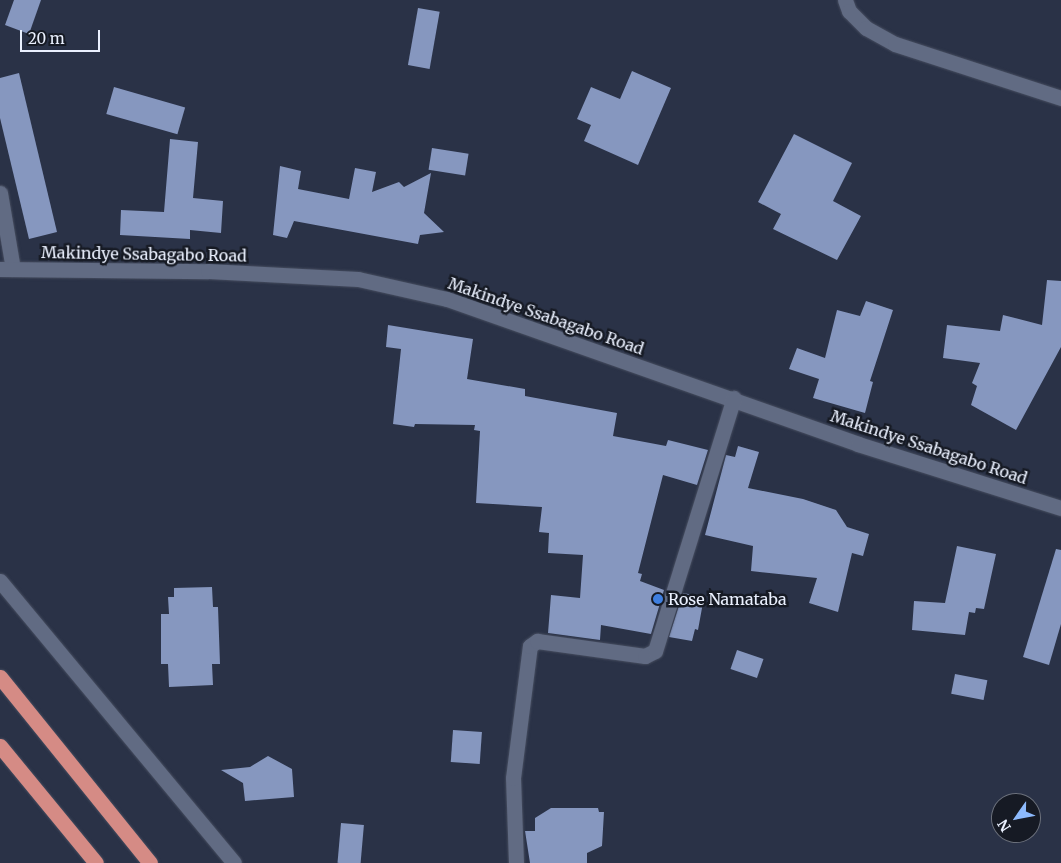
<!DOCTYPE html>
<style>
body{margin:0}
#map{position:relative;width:1061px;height:863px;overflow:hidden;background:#2a3247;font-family:Merriweather,serif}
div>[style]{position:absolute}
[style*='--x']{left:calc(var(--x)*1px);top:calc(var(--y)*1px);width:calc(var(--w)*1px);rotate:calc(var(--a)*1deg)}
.building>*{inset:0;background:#8697bf;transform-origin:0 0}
.roads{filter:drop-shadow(0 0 1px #464d5f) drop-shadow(0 0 1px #464d5f)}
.minor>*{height:15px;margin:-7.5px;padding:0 7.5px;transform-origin:7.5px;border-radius:7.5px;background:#616b83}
.highway>*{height:15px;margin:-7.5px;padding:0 7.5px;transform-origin:7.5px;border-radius:7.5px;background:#d58b85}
.dots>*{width:14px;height:14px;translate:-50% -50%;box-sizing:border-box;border:2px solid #161a24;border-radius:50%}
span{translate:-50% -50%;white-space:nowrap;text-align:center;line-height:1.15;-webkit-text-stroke:5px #161a24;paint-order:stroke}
.street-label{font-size:16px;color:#eaf0fe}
.poi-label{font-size:16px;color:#eaf0fe}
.left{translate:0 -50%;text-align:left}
.north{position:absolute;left:991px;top:793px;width:50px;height:50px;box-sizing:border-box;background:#161a24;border:1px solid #6b707b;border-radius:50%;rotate:237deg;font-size:14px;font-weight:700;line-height:20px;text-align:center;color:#eaf0fe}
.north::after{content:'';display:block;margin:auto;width:18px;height:22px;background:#8cb9fc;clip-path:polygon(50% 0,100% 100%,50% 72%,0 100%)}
.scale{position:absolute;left:20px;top:30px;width:80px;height:22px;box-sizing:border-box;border:2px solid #eaf0fe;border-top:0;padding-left:6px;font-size:15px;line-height:18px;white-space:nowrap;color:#eaf0fe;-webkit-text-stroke:4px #161a24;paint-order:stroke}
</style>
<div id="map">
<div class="building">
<div style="clip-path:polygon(14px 0,41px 0,29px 34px,5px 25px)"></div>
<div style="left:418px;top:8px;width:22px;height:58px;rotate:10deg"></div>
<div style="clip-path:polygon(632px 71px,671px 88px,638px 165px,584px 141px,591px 125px,577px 119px,591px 87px,620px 99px)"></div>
<div style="clip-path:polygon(19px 73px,57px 232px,29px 239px,0 118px,0 78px)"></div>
<div style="left:114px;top:87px;width:74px;height:28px;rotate:16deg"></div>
<div style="clip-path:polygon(794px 134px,852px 163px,833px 201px,861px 216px,837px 260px,773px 229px,781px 214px,758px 202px)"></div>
<div style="clip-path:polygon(170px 139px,198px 142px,193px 198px,223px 201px,221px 233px,190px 230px,190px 239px,120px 235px,121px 210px,164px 212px)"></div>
<div style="left:432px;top:148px;width:37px;height:22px;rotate:9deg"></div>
<div style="clip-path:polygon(280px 166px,301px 171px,298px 189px,349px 199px,355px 168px,376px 172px,372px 192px,399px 182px,404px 187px,431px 173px,424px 213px,444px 232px,420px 235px,418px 244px,294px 221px,287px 238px,273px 235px)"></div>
<div style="clip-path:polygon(1047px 280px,1061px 281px,1061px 347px,1016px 430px,971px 405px,977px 386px,972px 383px,980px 363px,943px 358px,947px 325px,1000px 331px,1003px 315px,1042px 325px)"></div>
<div style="clip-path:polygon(866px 301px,893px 310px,870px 381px,873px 382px,865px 413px,813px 398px,819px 379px,789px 369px,797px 348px,825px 358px,837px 310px,860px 316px)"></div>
<div style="clip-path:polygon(388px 325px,473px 339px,467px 379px,525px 389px,525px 396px,617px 413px,613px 436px,666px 446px,668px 440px,708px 450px,697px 485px,663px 475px,638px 573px,642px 574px,640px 581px,664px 590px,651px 634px,601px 625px,600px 640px,548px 633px,551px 595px,580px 598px,583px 555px,548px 553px,549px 533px,539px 532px,542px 507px,476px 503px,480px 431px,474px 430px,475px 425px,415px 424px,414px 427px,393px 424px,401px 349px,386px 347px)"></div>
<div style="clip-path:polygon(738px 446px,759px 452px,748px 488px,803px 499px,836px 510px,847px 527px,869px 534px,863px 556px,852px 553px,838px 612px,809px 603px,817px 578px,751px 571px,753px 546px,705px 535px,726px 455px,735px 457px)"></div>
<div style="clip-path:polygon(957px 546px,996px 554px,984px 609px,976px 608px,975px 613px,969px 612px,965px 635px,912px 630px,914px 601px,945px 603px)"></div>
<div style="clip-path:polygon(1056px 549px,1061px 550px,1061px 624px,1049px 665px,1023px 657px)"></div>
<div style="clip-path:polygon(212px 587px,213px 607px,218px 607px,220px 664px,212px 664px,213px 685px,169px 687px,168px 664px,161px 664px,161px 614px,169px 614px,168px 597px,174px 597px,174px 588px)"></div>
<div style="clip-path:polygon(683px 593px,704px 597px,698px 630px,695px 629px,692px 641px,669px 637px)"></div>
<div style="left:737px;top:650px;width:28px;height:20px;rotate:19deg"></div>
<div style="left:955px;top:674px;width:33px;height:20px;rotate:11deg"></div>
<div style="left:453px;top:730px;width:29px;height:32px;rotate:4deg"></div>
<div style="clip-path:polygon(268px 756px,292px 769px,294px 797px,245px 801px,243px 783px,221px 770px,250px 767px)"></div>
<div style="clip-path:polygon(551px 808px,598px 808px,599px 812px,604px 812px,602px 846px,587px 853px,587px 863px,530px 863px,525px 831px,535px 831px,535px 818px)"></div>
<div style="left:341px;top:823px;width:23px;height:40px;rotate:5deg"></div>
</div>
<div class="roads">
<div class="minor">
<div style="--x:845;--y:0;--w:12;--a:70"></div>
<div style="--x:849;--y:11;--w:24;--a:45"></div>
<div style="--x:866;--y:28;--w:33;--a:29"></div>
<div style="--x:895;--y:44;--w:175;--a:18"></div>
<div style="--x:0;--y:193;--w:77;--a:80.3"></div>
<div style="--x:0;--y:269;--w:208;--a:0.6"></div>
<div style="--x:208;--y:271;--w:150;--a:3.1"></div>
<div style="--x:358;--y:279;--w:91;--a:12.7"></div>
<div style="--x:447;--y:299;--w:436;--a:19.4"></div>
<div style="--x:858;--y:444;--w:213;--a:17.5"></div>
<div style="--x:0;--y:581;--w:366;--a:50.3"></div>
<div style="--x:516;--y:863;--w:85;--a:-92"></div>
<div style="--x:513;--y:778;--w:133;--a:-82.7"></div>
<div style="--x:530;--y:646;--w:9;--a:-36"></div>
<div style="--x:537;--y:641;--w:109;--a:7.9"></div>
<div style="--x:645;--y:656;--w:11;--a:-27"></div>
<div style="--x:655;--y:651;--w:265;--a:-72.7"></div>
</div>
<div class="highway">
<div style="--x:0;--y:677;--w:239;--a:51.1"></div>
<div style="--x:0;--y:746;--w:151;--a:50.6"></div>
</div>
</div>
<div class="dots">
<div style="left:658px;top:599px;background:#3f7fe0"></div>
</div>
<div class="street-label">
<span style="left:144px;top:254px;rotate:1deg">Makindye Ssabagabo Road</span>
<span style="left:546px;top:316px;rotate:19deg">Makindye Ssabagabo Road</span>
<span style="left:929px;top:447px;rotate:18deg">Makindye Ssabagabo Road</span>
</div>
<div class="poi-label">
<span class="left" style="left:668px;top:599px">Rose Namataba</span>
</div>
<div class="north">N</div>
<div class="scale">20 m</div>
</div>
